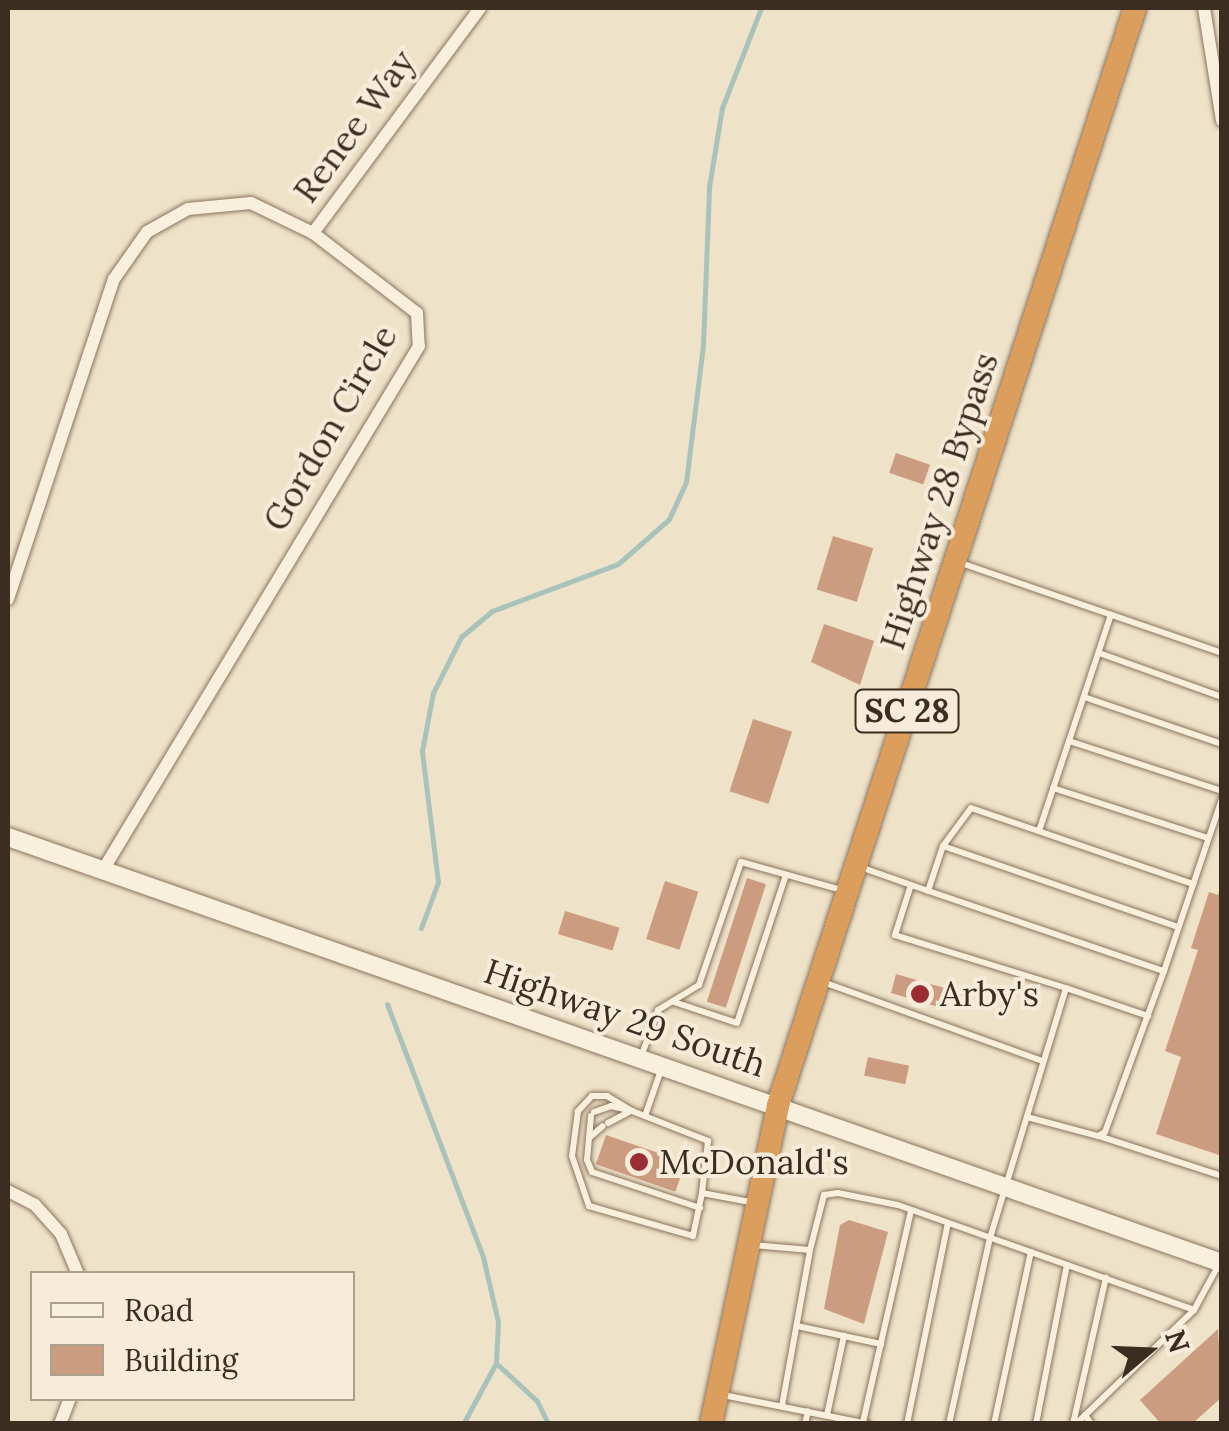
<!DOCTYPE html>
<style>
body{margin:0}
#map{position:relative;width:1229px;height:1431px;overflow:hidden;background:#eee2c9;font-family:Lora,serif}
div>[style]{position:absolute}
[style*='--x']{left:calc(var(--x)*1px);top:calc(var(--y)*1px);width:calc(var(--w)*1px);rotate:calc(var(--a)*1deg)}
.stream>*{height:5px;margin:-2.5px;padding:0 2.5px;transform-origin:2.5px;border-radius:2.5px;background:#aac3ba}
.building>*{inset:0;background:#cc9c80;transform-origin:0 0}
.roads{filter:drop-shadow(0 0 2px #8b745e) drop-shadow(0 0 2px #8b745e)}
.lane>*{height:6px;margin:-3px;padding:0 3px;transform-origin:3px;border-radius:3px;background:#f9efdd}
.street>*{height:12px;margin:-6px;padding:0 6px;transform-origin:6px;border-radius:6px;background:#f9efdd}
.secondary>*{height:18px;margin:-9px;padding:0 9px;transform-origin:9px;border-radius:9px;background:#f9efdd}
.highway>*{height:22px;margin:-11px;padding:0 11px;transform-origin:11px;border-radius:11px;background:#db9e5d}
.dots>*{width:28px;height:28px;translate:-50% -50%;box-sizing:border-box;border:5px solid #f6ecd9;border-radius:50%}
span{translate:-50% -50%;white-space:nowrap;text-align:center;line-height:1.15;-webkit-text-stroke:8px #f6ecd9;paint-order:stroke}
.shield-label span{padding:2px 8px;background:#f6ecd9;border:2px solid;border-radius:8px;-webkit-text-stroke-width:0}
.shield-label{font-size:32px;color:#3c2d21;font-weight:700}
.street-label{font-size:35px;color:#3c2d21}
.poi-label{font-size:35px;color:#3c2d21}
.left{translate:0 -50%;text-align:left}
.frame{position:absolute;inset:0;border:10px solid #3c2d21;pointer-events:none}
.legend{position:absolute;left:30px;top:1271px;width:325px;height:130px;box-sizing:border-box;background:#f6ecd9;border:2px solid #aca08f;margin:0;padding:12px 18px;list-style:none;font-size:30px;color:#3c2d21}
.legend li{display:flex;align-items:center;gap:20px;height:50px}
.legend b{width:50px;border:2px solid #aca08f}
.north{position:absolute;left:1099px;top:1301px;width:100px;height:100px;-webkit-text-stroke:8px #f6ecd9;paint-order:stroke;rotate:71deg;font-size:28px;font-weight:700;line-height:40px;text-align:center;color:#3c2d21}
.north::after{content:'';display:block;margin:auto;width:35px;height:45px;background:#3c2d21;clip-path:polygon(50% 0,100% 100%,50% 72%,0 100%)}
</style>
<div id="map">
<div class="stream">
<div style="--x:421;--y:928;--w:49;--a:-69.7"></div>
<div style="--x:438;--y:882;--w:132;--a:-97"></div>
<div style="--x:422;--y:751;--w:59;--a:-79.3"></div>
<div style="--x:433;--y:693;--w:63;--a:-63.4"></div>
<div style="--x:461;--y:637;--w:40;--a:-40"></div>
<div style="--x:492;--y:611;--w:134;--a:-20.5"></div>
<div style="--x:618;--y:564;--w:68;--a:-41.4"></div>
<div style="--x:669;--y:519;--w:41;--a:-65.3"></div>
<div style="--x:686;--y:482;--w:138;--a:-82.9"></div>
<div style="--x:703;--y:345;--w:158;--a:-87.8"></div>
<div style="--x:709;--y:187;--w:80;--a:-80.7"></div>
<div style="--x:722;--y:108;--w:107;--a:-68.7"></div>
<div style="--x:387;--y:1004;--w:271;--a:69.2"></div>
<div style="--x:483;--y:1257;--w:67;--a:77"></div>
<div style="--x:498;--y:1322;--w:41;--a:92.8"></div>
<div style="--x:496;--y:1363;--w:69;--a:118.4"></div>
<div style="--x:496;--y:1363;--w:56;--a:42.8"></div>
<div style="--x:537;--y:1401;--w:25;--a:64"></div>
</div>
<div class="building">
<div style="left:896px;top:453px;width:36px;height:21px;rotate:19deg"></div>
<div style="left:833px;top:536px;width:42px;height:56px;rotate:17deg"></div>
<div style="clip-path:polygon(824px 624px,874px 641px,860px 685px,811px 662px)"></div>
<div style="left:753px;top:719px;width:41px;height:76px;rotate:18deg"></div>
<div style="left:747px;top:878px;width:20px;height:130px;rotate:18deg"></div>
<div style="left:665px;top:881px;width:35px;height:61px;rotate:18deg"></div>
<div style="clip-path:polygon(1221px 886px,1222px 886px,1222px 1156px,1156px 1134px,1181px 1057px,1165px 1051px,1198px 950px,1191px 948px,1209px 892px,1218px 895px)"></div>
<div style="left:565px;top:911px;width:57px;height:24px;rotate:17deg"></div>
<div style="clip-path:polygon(896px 974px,965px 994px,962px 1004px,948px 999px,945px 1009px,891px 993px)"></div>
<div style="left:868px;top:1057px;width:42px;height:19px;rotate:12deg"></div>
<div style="left:606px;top:1135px;width:84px;height:31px;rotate:19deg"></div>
<div style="clip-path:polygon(849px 1220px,888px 1232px,864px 1324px,824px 1309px,840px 1225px)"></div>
<div style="clip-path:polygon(1218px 1329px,1222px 1397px,1192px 1424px,1161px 1424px,1140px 1400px)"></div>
</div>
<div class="roads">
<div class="lane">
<div style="--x:958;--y:562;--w:279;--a:19"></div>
<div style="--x:1099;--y:653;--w:131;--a:19.7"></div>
<div style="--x:1084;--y:697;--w:146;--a:18.8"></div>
<div style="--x:1069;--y:741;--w:161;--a:18.1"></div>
<div style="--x:1053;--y:788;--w:163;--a:17.9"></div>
<div style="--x:1039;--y:831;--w:228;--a:-71.6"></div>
<div style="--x:943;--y:846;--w:249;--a:19"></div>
<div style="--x:860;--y:867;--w:54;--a:19.4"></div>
<div style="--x:928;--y:891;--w:47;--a:-71.6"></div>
<div style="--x:943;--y:846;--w:47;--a:-53.6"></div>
<div style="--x:971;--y:808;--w:235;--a:18.9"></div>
<div style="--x:823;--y:982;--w:234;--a:19.8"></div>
<div style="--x:1066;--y:988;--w:87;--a:18.9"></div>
<div style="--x:674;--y:1002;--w:66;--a:18.4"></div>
<div style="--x:737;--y:1023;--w:156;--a:-71.7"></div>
<div style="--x:641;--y:1057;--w:50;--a:-70.1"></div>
<div style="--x:658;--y:1010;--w:48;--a:-31.4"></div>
<div style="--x:699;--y:985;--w:130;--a:-71.1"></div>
<div style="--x:741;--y:862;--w:104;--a:15.6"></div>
<div style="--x:632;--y:1111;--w:29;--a:-149"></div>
<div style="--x:607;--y:1096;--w:15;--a:180"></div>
<div style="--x:592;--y:1096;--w:21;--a:133"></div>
<div style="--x:578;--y:1111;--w:45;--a:97.6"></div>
<div style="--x:572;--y:1156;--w:53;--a:71.2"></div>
<div style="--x:589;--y:1206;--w:108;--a:16.1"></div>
<div style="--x:693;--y:1236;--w:44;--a:-78.2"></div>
<div style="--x:702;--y:1193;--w:49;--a:10.6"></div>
<div style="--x:594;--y:1112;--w:18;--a:-19"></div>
<div style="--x:611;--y:1106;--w:22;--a:13"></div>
<div style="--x:632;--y:1111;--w:82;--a:21.5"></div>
<div style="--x:708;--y:1141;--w:52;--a:96.6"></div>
<div style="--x:591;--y:1116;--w:44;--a:95.2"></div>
<div style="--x:587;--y:1160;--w:13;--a:67"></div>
<div style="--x:592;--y:1172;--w:114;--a:18.4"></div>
<div style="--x:645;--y:1116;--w:49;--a:-70.8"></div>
<div style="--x:1027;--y:1117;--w:73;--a:15"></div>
<div style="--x:1098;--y:1136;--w:8;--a:-30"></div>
<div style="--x:1105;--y:1132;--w:171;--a:-69.9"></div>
<div style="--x:608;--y:1123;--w:26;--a:-28"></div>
<div style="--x:1099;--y:1136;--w:129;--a:18"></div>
<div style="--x:589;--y:1138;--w:18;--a:-41"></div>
<div style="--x:753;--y:1245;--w:57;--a:5"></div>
<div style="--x:810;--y:1250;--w:57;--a:-75.7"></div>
<div style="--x:824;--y:1195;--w:14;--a:-8"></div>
<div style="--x:838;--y:1193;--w:61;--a:11.3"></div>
<div style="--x:898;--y:1205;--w:314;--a:19.5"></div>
<div style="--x:797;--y:1326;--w:86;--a:12.1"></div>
<div style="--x:723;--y:1395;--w:148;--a:11.3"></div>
<div style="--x:782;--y:1406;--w:158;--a:-79.8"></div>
<div style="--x:827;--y:1415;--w:81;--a:-77.9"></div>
<div style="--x:1085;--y:1415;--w:11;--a:56"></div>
<div style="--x:863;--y:1422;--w:217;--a:-77.2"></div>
<div style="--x:805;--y:1424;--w:13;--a:-77"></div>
<div style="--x:907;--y:1424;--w:205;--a:-78.5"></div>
<div style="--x:949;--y:1424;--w:190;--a:-77.6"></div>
<div style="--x:990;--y:1238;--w:261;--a:-73.1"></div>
<div style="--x:1066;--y:988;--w:179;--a:-162.8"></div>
<div style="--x:895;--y:935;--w:52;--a:-72.3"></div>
<div style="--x:911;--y:885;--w:267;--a:18.8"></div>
<div style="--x:1164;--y:971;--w:182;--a:-71.4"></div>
<div style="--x:994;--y:1424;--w:176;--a:-77.9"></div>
<div style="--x:1036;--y:1424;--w:162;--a:-79"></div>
<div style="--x:1073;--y:1424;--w:150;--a:-77.3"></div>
<div style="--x:1076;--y:1424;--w:164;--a:-44"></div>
<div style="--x:1194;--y:1310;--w:50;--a:-61.4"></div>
</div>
<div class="street">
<div style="--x:1204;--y:8;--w:114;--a:80.9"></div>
<div style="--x:313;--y:233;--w:280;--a:-53.4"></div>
<div style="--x:8;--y:599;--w:337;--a:-71.7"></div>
<div style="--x:114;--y:279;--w:57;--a:-54.9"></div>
<div style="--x:147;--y:232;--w:47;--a:-29.3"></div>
<div style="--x:188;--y:209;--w:63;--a:-5.4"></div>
<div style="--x:251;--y:203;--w:69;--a:25.8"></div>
<div style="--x:313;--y:233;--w:131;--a:37.6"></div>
<div style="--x:417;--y:313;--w:33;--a:87"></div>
<div style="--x:419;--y:346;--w:612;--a:121.09"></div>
<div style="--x:8;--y:1191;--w:30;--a:27"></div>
<div style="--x:35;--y:1205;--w:39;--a:48"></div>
<div style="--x:61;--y:1234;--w:43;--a:67"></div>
<div style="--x:60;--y:1424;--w:28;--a:-69"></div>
</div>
<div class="secondary">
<div style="--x:8;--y:837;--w:1287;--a:19.34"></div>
</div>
<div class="highway">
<div style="--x:711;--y:1424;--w:326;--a:-78.1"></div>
<div style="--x:778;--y:1105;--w:1154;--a:-71.97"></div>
</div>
</div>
<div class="dots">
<div style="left:920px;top:994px;background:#9a2e34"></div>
<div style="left:639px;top:1162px;background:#9a2e34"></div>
</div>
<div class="shield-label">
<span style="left:907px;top:711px">SC 28</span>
</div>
<div class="street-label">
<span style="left:354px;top:126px;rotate:-54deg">Renee Way</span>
<span style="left:330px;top:428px;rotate:-60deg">Gordon Circle</span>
<span style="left:939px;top:501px;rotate:-72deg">Highway 28 Bypass</span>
<span style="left:625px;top:1018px;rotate:19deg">Highway 29 South</span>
</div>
<div class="poi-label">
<span class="left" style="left:940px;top:994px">Arby's</span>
<span class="left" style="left:659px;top:1162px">McDonald's</span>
</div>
<div class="frame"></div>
<ul class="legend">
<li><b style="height:12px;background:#f9efdd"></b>Road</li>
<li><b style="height:28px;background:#cc9c80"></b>Building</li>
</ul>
<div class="north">N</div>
</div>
